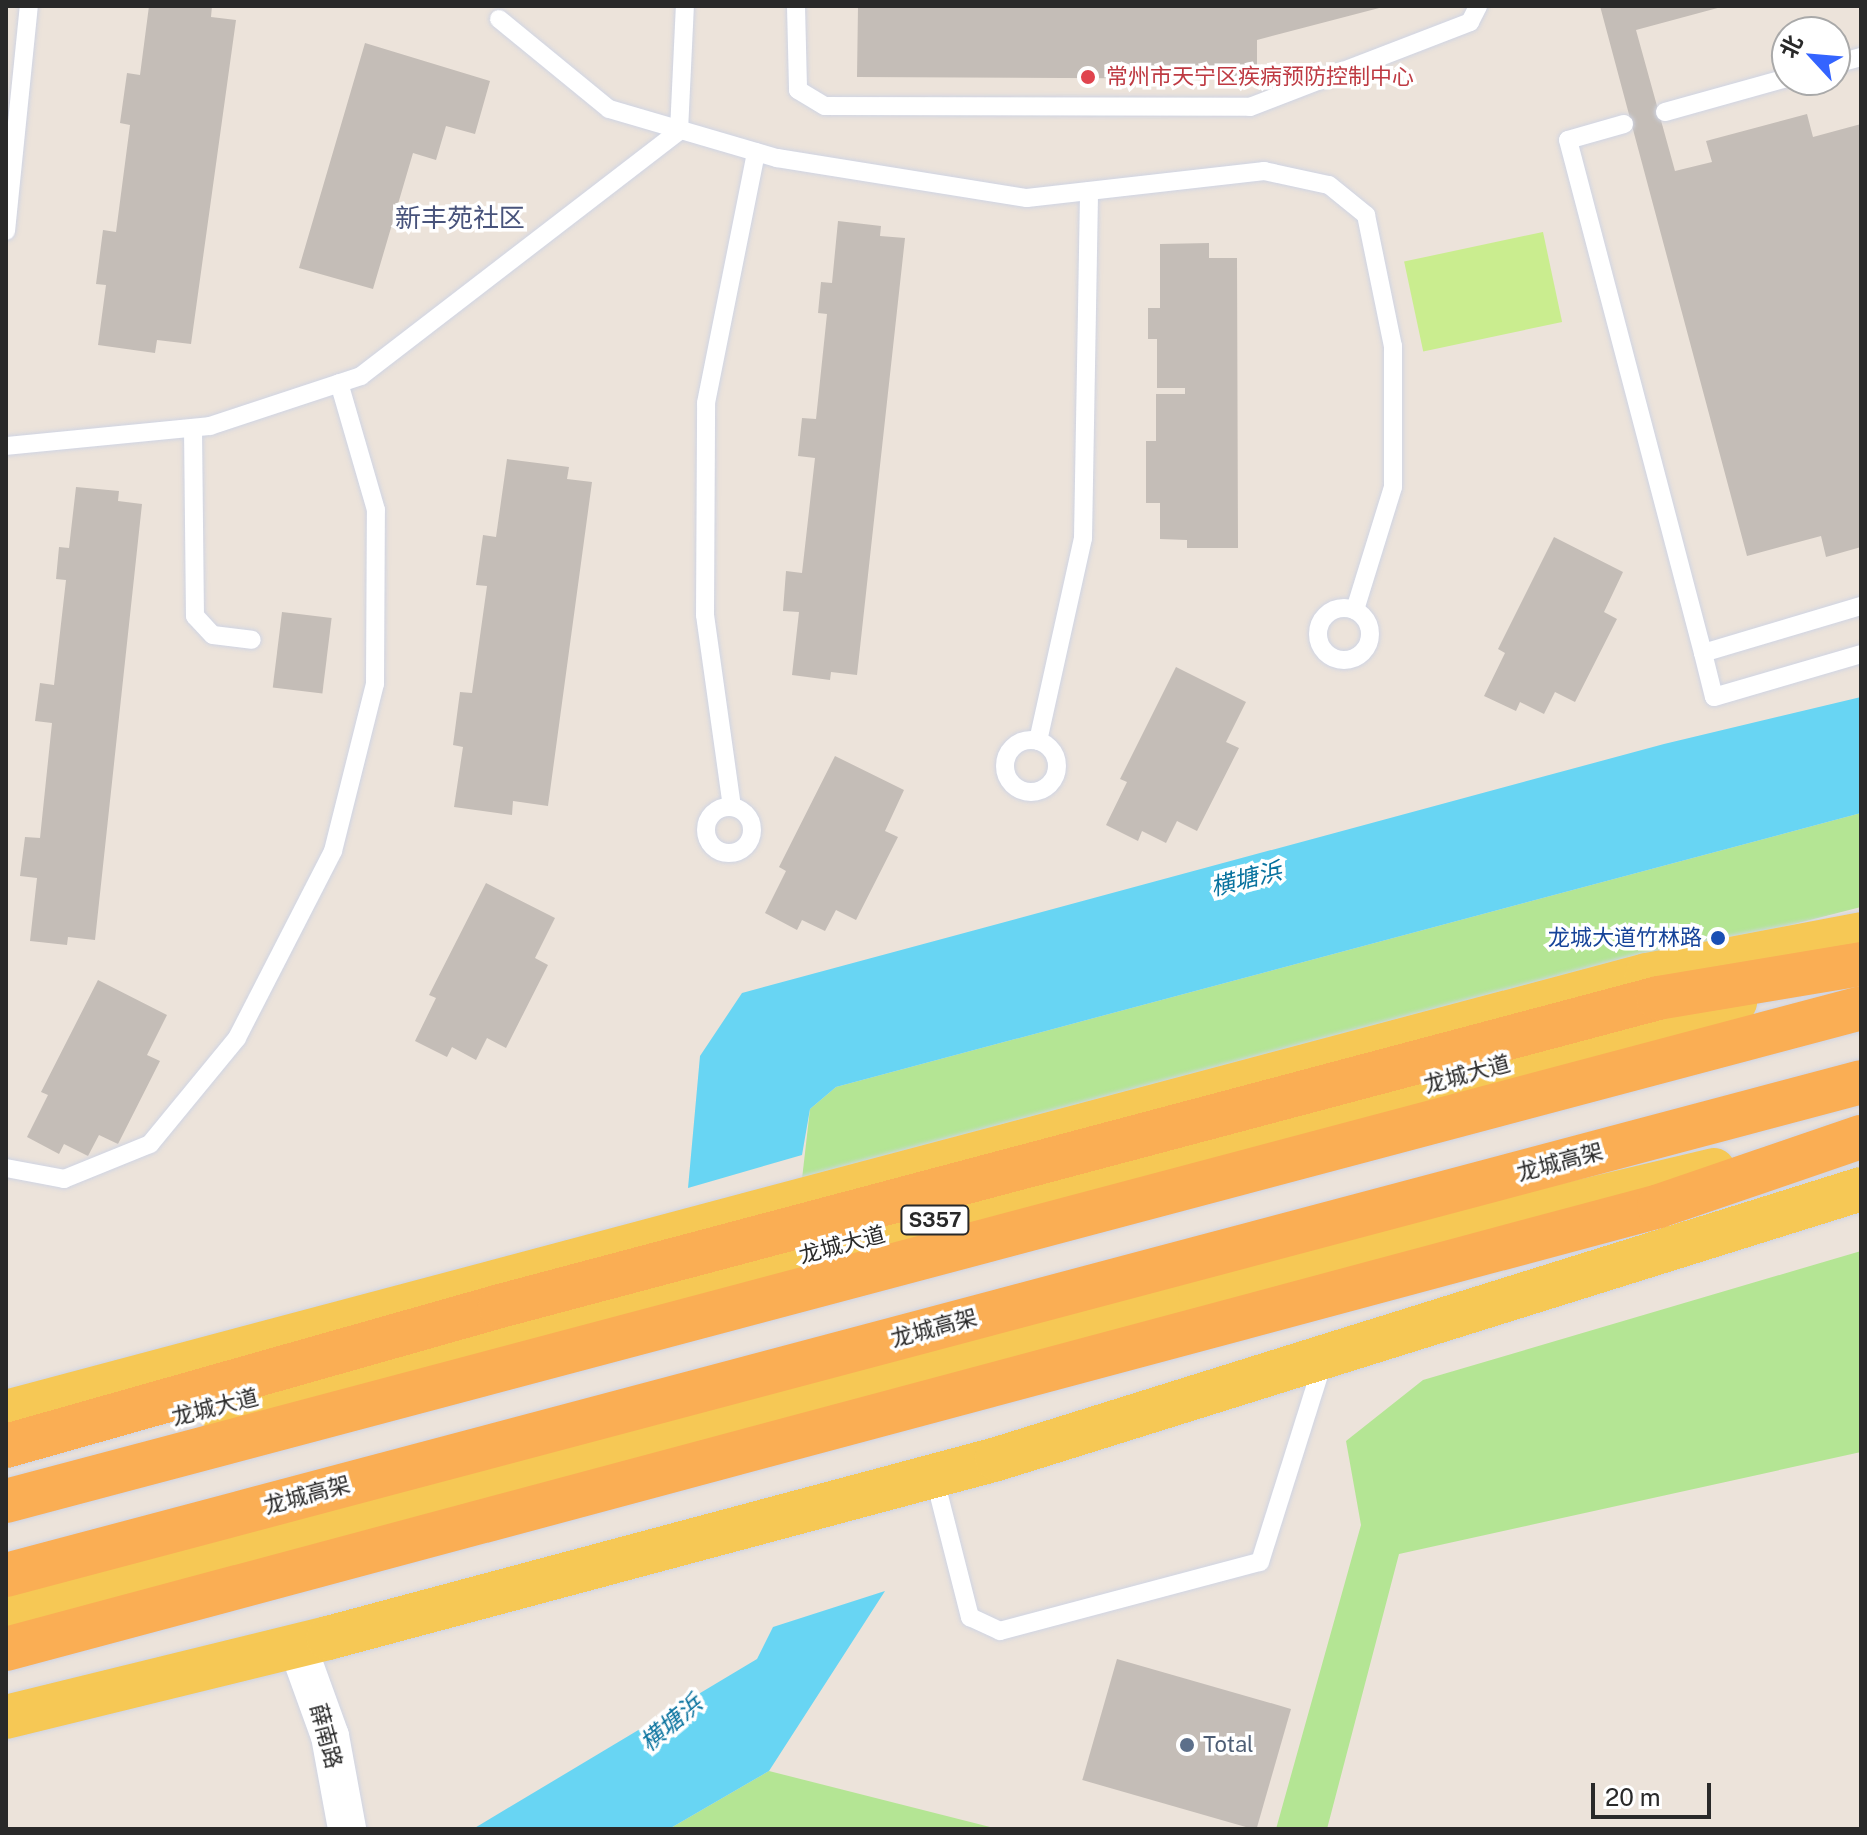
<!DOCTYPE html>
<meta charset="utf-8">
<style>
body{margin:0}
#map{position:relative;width:1867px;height:1835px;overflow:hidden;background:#ece3da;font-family:"Public Sans","Noto Sans SC",sans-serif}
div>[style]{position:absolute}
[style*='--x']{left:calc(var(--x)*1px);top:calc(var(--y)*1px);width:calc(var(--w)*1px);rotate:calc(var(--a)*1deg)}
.green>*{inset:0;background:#b4e594}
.pitch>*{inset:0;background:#caed8f;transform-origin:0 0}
.water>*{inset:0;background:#68d5f3}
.building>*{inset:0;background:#c4bdb7;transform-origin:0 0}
.roads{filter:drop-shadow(0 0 2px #cfd4e3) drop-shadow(0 0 2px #cfd4e3)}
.service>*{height:18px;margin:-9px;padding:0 9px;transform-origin:9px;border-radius:9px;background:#fff}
.service>.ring{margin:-9px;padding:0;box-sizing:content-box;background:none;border:18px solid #fff;border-radius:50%}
.minor>*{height:38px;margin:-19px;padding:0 19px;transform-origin:19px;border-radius:19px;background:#fff}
.primary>*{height:44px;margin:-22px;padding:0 22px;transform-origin:22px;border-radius:22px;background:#f6c855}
.trunk>*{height:44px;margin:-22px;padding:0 22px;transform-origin:22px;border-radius:22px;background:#faae54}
.dots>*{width:22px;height:22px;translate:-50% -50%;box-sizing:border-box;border:4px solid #fff;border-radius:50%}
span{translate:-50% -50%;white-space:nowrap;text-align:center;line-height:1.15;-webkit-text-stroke:7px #fff;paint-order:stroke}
.shield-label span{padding:2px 6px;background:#fff;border:2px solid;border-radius:6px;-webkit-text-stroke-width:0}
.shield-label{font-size:20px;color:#292929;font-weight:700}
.health-label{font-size:22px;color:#be3a42}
.left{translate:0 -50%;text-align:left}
.transit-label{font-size:22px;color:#164399}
.right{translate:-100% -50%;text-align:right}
.street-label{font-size:22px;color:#292929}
.service-label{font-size:22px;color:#4e5e75}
.water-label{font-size:24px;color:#08729e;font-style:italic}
.quarter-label{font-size:26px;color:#48537b}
.frame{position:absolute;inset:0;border:8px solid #292929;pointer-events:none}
.north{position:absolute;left:1771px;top:16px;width:80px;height:80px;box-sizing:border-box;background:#fff;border:2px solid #a9a9a9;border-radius:50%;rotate:296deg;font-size:22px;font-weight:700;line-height:32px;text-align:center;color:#292929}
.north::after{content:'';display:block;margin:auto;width:28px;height:36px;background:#3464ff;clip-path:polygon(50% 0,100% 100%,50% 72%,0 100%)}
.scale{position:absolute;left:1591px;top:1783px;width:120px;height:36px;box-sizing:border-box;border:4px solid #292929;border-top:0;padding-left:10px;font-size:24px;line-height:28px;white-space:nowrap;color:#292929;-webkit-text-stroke:6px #fff;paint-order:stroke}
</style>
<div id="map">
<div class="green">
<div style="clip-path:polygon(1861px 813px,1861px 907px,802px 1179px,810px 1109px,836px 1087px)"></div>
<div style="clip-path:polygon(1861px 1251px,1861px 1452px,1399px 1554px,1327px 1829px,1276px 1829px,1361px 1525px,1346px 1441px,1423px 1380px)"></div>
<div style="clip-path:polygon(769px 1771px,998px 1829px,669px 1829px)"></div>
</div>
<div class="pitch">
<div style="left:1543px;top:232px;width:92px;height:142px;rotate:78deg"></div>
</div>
<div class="water">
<div style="clip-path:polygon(1861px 697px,1861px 813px,836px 1087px,810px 1109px,802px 1155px,688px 1188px,700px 1056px,742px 993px,1664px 744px)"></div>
<div style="clip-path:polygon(885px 1591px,769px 1771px,669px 1829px,473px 1829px,757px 1659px,773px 1627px)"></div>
</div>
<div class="building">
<div style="clip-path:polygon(149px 6px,212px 6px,211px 17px,236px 20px,191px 344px,157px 340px,155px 353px,98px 345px,106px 285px,96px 284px,103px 230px,116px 232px,130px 125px,120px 123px,127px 73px,140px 75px)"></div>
<div style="clip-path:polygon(858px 6px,1382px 6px,1383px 7px,1257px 40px,1257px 79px,857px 77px)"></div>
<div style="clip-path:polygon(1600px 6px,1725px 6px,1636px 30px,1675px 171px,1712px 162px,1706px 141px,1807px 114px,1813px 137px,1861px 124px,1861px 547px,1826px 557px,1821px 536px,1747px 556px)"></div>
<div style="clip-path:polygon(365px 43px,490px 81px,475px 134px,446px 126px,436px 160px,413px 153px,373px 289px,299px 268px)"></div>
<div style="clip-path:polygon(838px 221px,881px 226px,880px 236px,905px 238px,857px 675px,831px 672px,830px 680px,792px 675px,799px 612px,783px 611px,786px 571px,802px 573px,815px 458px,798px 456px,802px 418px,816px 419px,827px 314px,818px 313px,821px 282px,832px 283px)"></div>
<div style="clip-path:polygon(1209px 243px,1209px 258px,1237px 258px,1238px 548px,1187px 548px,1187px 540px,1160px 539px,1160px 503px,1146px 503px,1146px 441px,1156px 441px,1156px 394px,1185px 394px,1185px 388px,1157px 388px,1157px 339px,1148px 339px,1148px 308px,1160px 308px,1160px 244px)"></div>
<div style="clip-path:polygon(507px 459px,569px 467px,567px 479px,592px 482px,548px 806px,513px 801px,512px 815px,454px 807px,463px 747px,453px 745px,460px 692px,472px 693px,487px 586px,476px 585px,483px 535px,496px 537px)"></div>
<div style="clip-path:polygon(76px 487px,119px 491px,118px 501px,142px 504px,95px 940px,68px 937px,67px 945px,30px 941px,37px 878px,20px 876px,25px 837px,40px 838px,52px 723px,35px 721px,40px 683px,54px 685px,66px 580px,56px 579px,59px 547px,69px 548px)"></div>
<div style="clip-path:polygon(1554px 537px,1623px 572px,1604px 612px,1617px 619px,1575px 702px,1555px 692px,1544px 714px,1520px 702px,1516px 711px,1484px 696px,1505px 653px,1498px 649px)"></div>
<div style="left:282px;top:612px;width:50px;height:76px;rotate:7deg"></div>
<div style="clip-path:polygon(1176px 667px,1246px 702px,1226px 742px,1239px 748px,1197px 831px,1177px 821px,1166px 843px,1142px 831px,1138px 841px,1106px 825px,1127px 782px,1120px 779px)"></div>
<div style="clip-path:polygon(835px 756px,904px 790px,885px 831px,898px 837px,856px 920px,836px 910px,825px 931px,802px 920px,797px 930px,765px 913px,786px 871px,779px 867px)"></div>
<div style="clip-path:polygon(486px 883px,555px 918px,535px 958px,548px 965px,506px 1048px,487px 1038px,476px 1060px,452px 1047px,447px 1057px,415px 1041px,436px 998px,429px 995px)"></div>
<div style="clip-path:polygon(98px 980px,167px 1015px,147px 1055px,160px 1061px,118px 1144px,99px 1135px,88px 1156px,64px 1144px,59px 1154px,27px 1137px,48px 1095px,41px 1092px)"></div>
<div style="left:1117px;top:1659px;width:181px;height:126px;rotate:16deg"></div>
</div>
<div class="roads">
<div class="service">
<div style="--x:796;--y:6;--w:84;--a:88.6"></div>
<div style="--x:798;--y:90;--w:31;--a:31"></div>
<div style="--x:825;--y:106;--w:425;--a:0.1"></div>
<div style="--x:1250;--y:107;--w:236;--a:-21.1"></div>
<div style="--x:1470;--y:22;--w:18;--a:-63"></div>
<div style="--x:499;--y:19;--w:142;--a:39.3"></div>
<div style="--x:609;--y:109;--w:175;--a:16.3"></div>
<div style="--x:777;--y:158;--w:253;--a:9.1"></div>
<div style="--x:1027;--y:198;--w:239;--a:-6.5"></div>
<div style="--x:1264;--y:171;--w:66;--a:12.2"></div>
<div style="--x:1329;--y:185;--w:48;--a:39"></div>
<div style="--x:1366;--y:215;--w:134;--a:78.4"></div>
<div style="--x:1393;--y:346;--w:141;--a:90"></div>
<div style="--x:1393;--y:487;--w:129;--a:107.2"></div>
<div style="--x:1835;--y:64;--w:27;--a:-15"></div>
<div style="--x:1665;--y:112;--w:127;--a:-15.6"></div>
<div style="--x:1624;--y:124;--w:58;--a:164.1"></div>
<div style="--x:1568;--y:140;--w:530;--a:75.26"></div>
<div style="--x:1703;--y:653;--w:165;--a:-16.6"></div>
<div style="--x:6;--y:231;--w:226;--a:-84.2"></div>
<div style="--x:193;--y:428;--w:188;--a:89.4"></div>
<div style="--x:195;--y:616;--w:26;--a:47"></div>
<div style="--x:213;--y:635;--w:39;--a:7"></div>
<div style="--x:6;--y:446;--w:205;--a:-5.6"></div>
<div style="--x:210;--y:426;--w:159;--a:-18.3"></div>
<div style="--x:361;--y:376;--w:401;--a:-37.6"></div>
<div style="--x:679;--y:131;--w:125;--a:-87.3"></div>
<div class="ring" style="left:1318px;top:608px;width:34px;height:34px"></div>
<div style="--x:1703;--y:653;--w:45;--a:76"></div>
<div style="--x:1714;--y:697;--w:153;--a:-16.3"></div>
<div class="ring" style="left:1005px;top:740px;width:34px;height:34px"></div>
<div style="--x:1038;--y:741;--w:208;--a:-77.5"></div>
<div style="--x:1083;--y:538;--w:347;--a:-89"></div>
<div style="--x:732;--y:807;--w:194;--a:-98"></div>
<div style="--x:705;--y:615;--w:212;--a:-89.7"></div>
<div style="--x:706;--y:403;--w:256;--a:-78.7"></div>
<div class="ring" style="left:706px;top:807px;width:28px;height:28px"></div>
<div style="--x:6;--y:1168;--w:59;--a:10.7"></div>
<div style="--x:64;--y:1179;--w:93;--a:-22.1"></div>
<div style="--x:150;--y:1144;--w:137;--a:-50.6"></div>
<div style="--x:237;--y:1038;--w:210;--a:-62.8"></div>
<div style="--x:333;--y:851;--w:172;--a:-75.9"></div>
<div style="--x:375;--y:684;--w:174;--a:-89.7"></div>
<div style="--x:376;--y:510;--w:132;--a:-106.2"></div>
<div style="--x:934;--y:1476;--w:146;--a:75.7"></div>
<div style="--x:970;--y:1617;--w:33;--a:25"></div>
<div style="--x:1000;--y:1631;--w:269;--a:-14.9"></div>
<div style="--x:1260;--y:1562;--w:213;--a:-72.5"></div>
</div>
<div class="minor">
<div style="--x:297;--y:1645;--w:97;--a:70.1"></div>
<div style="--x:330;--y:1736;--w:95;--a:79.6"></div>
</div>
<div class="primary">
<div style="--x:216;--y:1407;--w:298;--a:-13.6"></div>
<div style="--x:506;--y:1337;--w:1274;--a:-15.25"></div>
<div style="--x:6;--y:1412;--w:1698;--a:-14.91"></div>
<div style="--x:1647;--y:975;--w:218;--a:-10.8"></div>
<div style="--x:6;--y:1618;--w:1238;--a:-15.27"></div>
<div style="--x:1200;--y:1292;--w:528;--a:-13.35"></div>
<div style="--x:6;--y:1717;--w:332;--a:-13.8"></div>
<div style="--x:328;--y:1638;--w:693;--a:-14.98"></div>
<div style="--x:997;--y:1459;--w:905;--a:-17.35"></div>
</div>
<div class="trunk">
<div style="--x:6;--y:1446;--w:513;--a:-15.82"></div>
<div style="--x:500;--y:1306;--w:1198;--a:-14.89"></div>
<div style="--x:1658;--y:998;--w:206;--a:-9.5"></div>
<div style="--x:6;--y:1501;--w:1919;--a:-14.88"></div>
<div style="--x:6;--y:1575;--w:1919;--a:-14.88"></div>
<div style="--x:6;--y:1649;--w:1711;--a:-15"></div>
<div style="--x:1659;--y:1206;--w:213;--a:-18.9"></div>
</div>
</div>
<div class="dots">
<div style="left:1088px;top:77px;background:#e0444e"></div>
<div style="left:1718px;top:938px;background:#1a4fb4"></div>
<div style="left:1187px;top:1745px;background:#5c6f8a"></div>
</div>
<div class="shield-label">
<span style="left:935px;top:1220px">S357</span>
</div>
<div class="health-label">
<span class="left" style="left:1106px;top:77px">常州市天宁区疾病预防控制中心</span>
</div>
<div class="transit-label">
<span class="right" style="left:1702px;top:938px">龙城大道竹林路</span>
</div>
<div class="street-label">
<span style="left:1467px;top:1074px;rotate:-15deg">龙城大道</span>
<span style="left:1560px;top:1162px;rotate:-15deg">龙城高架</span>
<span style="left:842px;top:1245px;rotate:-15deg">龙城大道</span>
<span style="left:934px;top:1328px;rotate:-15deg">龙城高架</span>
<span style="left:215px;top:1407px;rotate:-14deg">龙城大道</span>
<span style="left:307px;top:1495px;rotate:-15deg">龙城高架</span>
<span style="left:326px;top:1736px;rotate:75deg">薛南路</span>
</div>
<div class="service-label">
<span class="left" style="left:1203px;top:1745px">Total</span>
</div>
<div class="water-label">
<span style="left:1246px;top:879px;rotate:-14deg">横塘浜</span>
<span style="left:671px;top:1723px;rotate:-40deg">横塘浜</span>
</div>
<div class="quarter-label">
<span style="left:460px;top:218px">新丰苑社区</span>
</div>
<div class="frame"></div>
<div class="north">北</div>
<div class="scale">20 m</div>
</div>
